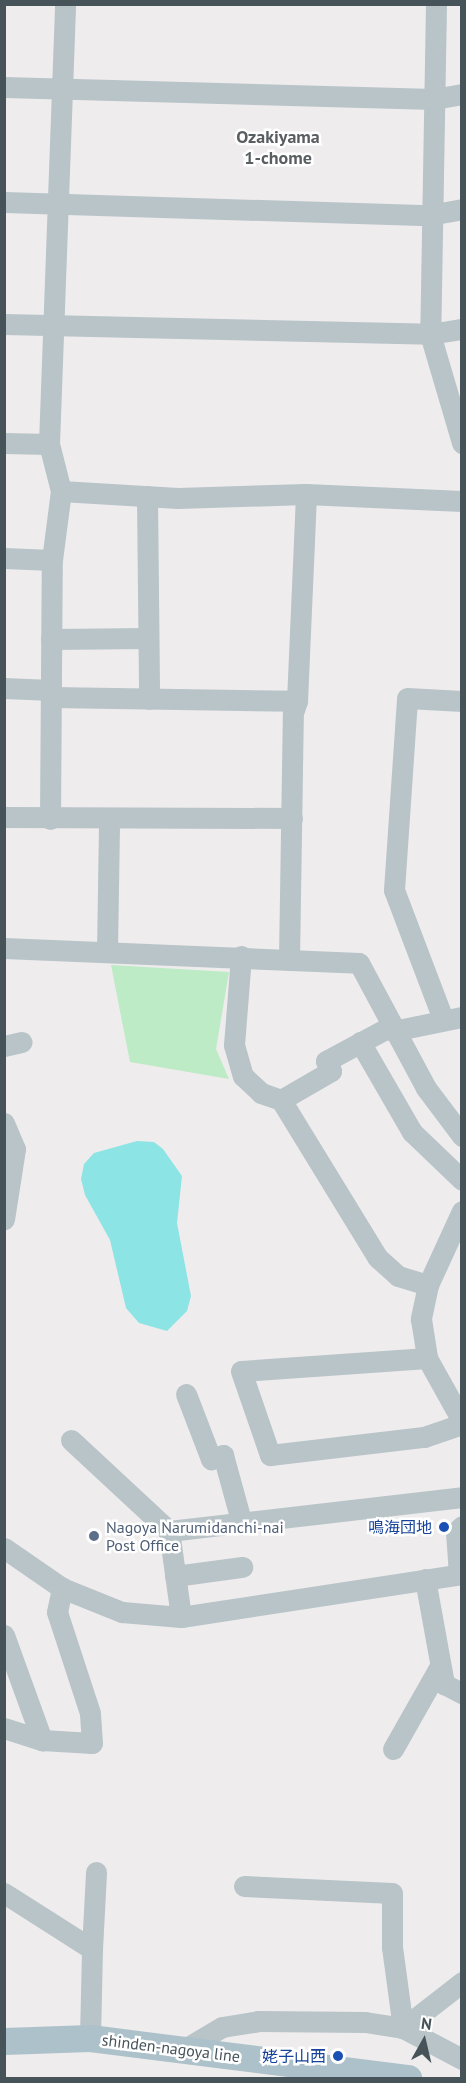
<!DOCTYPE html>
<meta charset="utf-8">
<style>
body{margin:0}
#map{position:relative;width:466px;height:2083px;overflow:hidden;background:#efeced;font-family:"PT Sans","Noto Sans JP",sans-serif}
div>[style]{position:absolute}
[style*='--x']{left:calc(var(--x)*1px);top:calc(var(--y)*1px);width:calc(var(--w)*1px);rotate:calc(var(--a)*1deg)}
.green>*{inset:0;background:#bcebc5}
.water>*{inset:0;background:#8ce4e5}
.minor>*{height:21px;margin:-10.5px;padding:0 10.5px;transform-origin:10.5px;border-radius:10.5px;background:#b8c4c8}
.major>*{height:27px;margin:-13.5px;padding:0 13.5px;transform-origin:13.5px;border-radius:13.5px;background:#adc1ca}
.dots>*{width:16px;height:16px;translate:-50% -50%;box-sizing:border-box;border:3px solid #fff;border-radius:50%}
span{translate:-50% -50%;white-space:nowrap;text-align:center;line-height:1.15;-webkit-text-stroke:5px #fff;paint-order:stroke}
.service-label{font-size:16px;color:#4e5e75}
.left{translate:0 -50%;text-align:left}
.transit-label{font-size:16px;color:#164399}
.right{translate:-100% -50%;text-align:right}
.street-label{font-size:16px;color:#465358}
.neighbourhood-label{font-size:18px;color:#595e61;font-weight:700}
.frame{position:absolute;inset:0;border:6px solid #465358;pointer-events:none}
.north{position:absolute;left:394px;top:2011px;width:60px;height:60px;-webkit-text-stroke:4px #fff;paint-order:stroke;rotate:8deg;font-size:16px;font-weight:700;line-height:24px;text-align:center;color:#465358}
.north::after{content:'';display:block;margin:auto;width:21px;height:27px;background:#465358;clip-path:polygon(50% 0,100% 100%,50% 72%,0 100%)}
</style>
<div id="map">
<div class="green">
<div style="clip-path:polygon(111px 965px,229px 972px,216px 1049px,229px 1079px,130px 1062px)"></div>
</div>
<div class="water">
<div style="clip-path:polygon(137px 1141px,154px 1142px,163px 1149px,182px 1176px,177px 1223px,191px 1296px,187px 1311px,167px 1331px,139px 1323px,126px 1308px,110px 1240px,85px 1195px,81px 1179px,84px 1164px,94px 1153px)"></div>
</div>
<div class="minor">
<div style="--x:436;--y:4;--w:330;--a:91"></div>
<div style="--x:430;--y:334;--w:114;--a:73.6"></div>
<div style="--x:4;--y:87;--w:430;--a:1.6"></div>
<div style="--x:434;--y:99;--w:28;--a:-10"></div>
<div style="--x:4;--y:202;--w:425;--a:1.8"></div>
<div style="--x:429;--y:215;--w:34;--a:-10"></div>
<div style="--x:4;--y:324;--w:426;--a:1.3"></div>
<div style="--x:430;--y:334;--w:32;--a:-9"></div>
<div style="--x:4;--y:443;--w:45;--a:1.3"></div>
<div style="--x:61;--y:491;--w:117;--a:3.4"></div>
<div style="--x:178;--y:498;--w:128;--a:-1.8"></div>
<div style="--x:306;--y:494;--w:156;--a:2.6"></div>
<div style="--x:147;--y:496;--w:203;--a:89.4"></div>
<div style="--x:4;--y:558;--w:48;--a:2.4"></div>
<div style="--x:51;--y:639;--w:97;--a:-0.6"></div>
<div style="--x:4;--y:688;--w:47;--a:2.4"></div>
<div style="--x:51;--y:697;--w:246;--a:0.9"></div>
<div style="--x:4;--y:817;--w:288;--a:0.2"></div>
<div style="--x:50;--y:819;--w:259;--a:-89.6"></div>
<div style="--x:52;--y:560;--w:70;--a:-82.6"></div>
<div style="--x:61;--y:491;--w:49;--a:-104.3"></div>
<div style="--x:49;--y:444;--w:440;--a:-87.9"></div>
<div style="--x:4;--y:948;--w:355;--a:2.4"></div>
<div style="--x:359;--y:963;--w:142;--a:61.8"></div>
<div style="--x:426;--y:1088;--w:60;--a:53.1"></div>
<div style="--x:107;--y:952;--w:134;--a:-89.1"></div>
<div style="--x:241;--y:956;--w:89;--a:94.5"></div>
<div style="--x:234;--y:1045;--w:32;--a:74"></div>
<div style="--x:243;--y:1076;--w:25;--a:43"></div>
<div style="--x:261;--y:1093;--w:21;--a:19"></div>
<div style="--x:281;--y:1100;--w:185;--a:58.5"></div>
<div style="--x:378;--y:1258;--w:27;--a:42"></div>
<div style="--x:398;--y:1276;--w:31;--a:17"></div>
<div style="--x:289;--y:960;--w:247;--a:-89.1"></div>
<div style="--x:293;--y:713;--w:13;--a:-72"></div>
<div style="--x:297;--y:701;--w:207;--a:-87.5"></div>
<div style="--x:443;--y:1019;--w:138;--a:-110.8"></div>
<div style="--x:394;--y:890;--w:192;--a:-86.1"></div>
<div style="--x:407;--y:698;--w:55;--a:3.1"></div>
<div style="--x:393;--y:1031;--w:70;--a:-11.5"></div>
<div style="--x:360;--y:1042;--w:104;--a:60"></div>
<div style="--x:412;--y:1132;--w:69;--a:43.8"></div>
<div style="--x:4;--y:1046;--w:18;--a:-13"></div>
<div style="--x:281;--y:1100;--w:58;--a:-30.1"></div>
<div style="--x:331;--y:1071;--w:11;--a:-117"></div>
<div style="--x:326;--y:1061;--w:74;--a:-28.3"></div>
<div style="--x:4;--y:1123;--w:28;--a:67"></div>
<div style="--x:15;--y:1149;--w:71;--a:98.9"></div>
<div style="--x:462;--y:1211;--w:81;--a:114.7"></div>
<div style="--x:428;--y:1285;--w:35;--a:102"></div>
<div style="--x:421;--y:1319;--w:39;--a:81"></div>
<div style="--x:427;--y:1358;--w:72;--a:60.9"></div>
<div style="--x:427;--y:1358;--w:186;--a:176"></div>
<div style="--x:241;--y:1371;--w:89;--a:71"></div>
<div style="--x:270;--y:1455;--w:155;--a:-6.7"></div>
<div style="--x:424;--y:1437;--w:40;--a:-18.9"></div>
<div style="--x:186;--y:1394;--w:70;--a:69"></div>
<div style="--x:211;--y:1459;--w:13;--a:-18"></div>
<div style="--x:223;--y:1455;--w:72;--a:74.6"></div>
<div style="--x:71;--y:1440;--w:134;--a:42.9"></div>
<div style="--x:4;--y:1548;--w:70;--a:34.6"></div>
<div style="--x:62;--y:1588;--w:65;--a:21.8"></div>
<div style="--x:122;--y:1612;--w:59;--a:4.8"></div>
<div style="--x:181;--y:1617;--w:284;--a:-8.7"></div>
<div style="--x:459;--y:1574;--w:42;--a:-94.1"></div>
<div style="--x:456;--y:1532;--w:8;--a:-45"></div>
<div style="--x:175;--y:1576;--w:68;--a:-7.7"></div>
<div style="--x:425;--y:1579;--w:107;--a:79.7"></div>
<div style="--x:444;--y:1684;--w:20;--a:27"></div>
<div style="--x:181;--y:1617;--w:87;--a:-97.9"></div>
<div style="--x:169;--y:1531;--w:295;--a:-6.6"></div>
<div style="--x:4;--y:1635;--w:112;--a:70.1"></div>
<div style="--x:4;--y:1728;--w:40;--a:18"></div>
<div style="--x:42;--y:1740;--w:50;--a:3.4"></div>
<div style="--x:92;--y:1743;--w:30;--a:-94"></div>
<div style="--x:90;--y:1713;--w:106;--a:-108.1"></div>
<div style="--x:57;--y:1612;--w:25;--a:-78"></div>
<div style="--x:393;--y:1749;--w:95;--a:-60.5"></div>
<div style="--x:244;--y:1886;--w:148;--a:2.7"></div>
<div style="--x:392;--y:1893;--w:54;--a:90"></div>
<div style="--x:392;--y:1947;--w:82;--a:82.3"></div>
<div style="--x:403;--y:2028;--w:75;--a:-37.9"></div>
<div style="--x:4;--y:1893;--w:104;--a:32.5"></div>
<div style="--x:92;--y:1949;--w:89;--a:91.3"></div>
<div style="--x:92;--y:1949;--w:77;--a:-87"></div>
<div style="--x:183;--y:2050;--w:45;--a:-30.5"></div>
<div style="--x:222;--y:2027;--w:36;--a:-9"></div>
<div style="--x:258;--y:2021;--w:107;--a:0.5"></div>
<div style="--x:365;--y:2022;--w:38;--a:9"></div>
<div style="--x:403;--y:2028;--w:67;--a:27.7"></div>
</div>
<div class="major">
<div style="--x:4;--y:2041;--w:86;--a:-2"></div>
<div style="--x:90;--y:2038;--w:321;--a:7.2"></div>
</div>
<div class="dots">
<div style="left:444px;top:1527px;background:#1a4fb4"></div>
<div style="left:94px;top:1536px;background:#5c6f8a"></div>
<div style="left:338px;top:2056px;background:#1a4fb4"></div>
</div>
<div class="service-label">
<span class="left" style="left:106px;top:1536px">Nagoya Narumidanchi-nai<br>Post Office</span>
</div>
<div class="transit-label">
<span class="right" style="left:432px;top:1527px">鳴海団地</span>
<span class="right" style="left:326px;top:2056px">姥子山西</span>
</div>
<div class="street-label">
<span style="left:171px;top:2048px;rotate:7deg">shinden-nagoya line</span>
</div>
<div class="neighbourhood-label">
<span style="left:278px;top:148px">Ozakiyama<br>1-chome</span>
</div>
<div class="frame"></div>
<div class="north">N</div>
</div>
